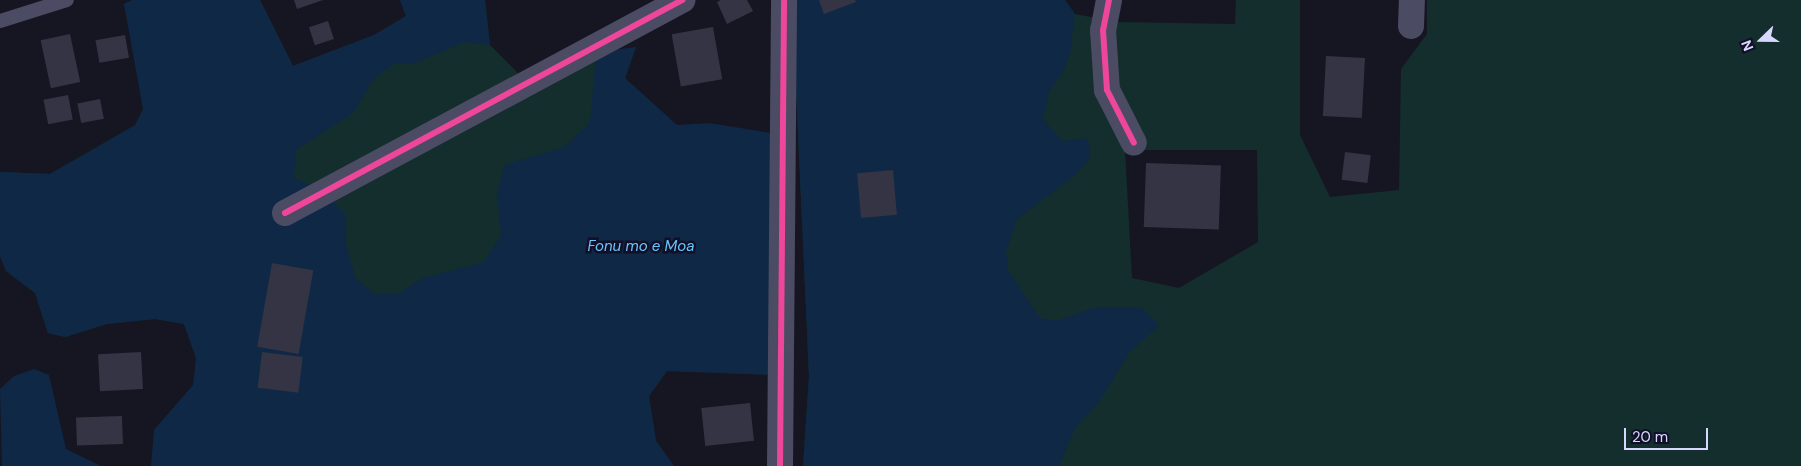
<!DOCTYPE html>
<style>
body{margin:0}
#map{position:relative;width:1801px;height:466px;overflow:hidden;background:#161622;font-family:"DM Sans",sans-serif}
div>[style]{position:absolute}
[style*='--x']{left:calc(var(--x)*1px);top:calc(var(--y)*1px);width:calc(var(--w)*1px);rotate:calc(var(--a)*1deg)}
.green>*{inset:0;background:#132e2c}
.water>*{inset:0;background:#0e2846}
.building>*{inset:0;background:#343444;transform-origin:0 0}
.service>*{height:14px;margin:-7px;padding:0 7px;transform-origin:7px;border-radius:7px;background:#4b4c63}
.minor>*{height:26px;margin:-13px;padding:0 13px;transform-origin:13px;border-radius:13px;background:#4b4c63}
.cycleway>*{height:6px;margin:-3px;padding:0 3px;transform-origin:3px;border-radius:3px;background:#ed469a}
span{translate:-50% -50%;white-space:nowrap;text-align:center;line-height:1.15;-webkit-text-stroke:5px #121028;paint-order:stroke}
.water-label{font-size:15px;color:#67c7fd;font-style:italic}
.north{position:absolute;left:1736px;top:15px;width:50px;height:50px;-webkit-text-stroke:4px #121028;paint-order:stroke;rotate:248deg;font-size:14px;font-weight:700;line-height:20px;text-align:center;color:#d8d8ff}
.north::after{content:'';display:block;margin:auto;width:18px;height:22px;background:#d8d8ff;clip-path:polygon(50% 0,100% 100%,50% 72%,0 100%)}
.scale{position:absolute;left:1624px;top:428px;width:84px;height:22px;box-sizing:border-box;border:2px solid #d8d8ff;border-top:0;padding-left:6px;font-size:15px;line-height:18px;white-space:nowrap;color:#d8d8ff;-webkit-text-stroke:4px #121028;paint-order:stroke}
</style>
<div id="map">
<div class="green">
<div style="clip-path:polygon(260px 0,293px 66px,374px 35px,406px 16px,400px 0,485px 0,490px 45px,520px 75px,636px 47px,625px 78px,642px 96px,779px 375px,667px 371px,649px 396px,656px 441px,674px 466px,196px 358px,184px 324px,155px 319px,107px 324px,65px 337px,48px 333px,35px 293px,6px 271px,0 256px,0 172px,50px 174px,135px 125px,143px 109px)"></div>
<div style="clip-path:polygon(evenodd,792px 0,1065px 0,1075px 14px,1117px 22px,1235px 24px,1236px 0,1300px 0,1300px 135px,1330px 197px,1399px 190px,1401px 69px,1427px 34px,1427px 0,1801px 0,1801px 466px,803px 466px,809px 376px,792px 0,1125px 150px,1257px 150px,1258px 242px,1179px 288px,1132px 278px,1125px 150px)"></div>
</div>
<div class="water">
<div style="clip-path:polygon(132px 0,260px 0,293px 66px,374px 35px,406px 16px,400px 0,485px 0,490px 45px,464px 42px,415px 63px,394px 64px,374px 78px,353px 113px,296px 150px,294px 178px,323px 191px,345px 213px,346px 243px,355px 278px,375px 294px,398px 294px,423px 278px,484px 262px,501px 235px,497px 193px,505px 165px,564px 147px,590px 123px,596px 52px,636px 47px,625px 78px,677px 125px,709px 123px,771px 133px,779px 375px,667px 371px,649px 396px,656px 441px,674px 466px,151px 466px,154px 430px,193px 385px,196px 358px,184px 324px,155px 319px,107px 324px,65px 337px,48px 333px,35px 293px,6px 271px,0 256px,0 172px,50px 174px,136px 125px,143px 109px,124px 4px)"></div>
<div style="clip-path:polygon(792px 0,1065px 0,1075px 14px,1070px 53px,1062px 74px,1049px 91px,1043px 119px,1062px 141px,1088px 138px,1090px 158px,1075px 175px,1017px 219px,1006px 252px,1008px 270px,1040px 318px,1056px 321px,1096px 307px,1141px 307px,1159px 325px,1129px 353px,1099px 402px,1075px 428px,1059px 466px,803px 466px,809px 376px)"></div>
<div style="clip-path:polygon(34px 369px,49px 375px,66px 449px,101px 466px,2px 466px,0 389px,14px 376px)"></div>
</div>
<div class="building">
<div style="clip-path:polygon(294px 0,323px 0,297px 9px)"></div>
<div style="clip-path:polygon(721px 0,747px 0,753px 11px,727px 24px,717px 2px)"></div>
<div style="clip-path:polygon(819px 0,855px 0,856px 2px,824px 14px)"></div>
<div style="left:328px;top:21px;width:19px;height:20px;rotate:72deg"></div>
<div style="left:713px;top:27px;width:53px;height:42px;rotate:80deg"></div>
<div style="left:70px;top:34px;width:49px;height:30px;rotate:78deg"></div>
<div style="left:125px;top:35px;width:23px;height:30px;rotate:80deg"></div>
<div style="left:1326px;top:56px;width:39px;height:60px;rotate:3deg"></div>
<div style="left:68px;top:95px;width:25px;height:25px;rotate:79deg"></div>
<div style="left:100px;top:99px;width:20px;height:23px;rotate:79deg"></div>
<div style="left:1345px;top:152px;width:26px;height:28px;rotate:7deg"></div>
<div style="left:1146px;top:163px;width:75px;height:64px;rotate:2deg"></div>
<div style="left:893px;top:170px;width:45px;height:36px;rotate:85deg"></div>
<div style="left:272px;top:263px;width:42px;height:85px;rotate:10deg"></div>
<div style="left:141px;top:352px;width:37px;height:43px;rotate:87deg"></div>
<div style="left:262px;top:352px;width:41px;height:36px;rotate:7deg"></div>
<div style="left:750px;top:403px;width:38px;height:49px;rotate:84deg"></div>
<div style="left:122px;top:416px;width:28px;height:46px;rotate:88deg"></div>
</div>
<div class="service">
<div style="--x:0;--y:21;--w:70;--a:-17.4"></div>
</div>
<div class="minor">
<div style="--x:1109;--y:0;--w:31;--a:101"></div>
<div style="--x:1103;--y:30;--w:60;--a:86.2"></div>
<div style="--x:1107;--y:90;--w:59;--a:63"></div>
<div style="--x:1411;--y:26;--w:26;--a:-88"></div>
<div style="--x:285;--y:213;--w:451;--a:-28.2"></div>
<div style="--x:780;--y:466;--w:466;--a:-89.5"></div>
</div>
<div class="cycleway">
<div style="--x:1109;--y:0;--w:31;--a:101"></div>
<div style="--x:1103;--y:30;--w:60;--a:86.2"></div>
<div style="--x:1107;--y:90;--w:59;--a:63"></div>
<div style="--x:285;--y:213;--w:451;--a:-28.2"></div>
<div style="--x:780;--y:466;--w:466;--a:-89.5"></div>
</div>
<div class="water-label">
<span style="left:641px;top:247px">Fonu mo e Moa</span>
</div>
<div class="north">N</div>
<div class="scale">20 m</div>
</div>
